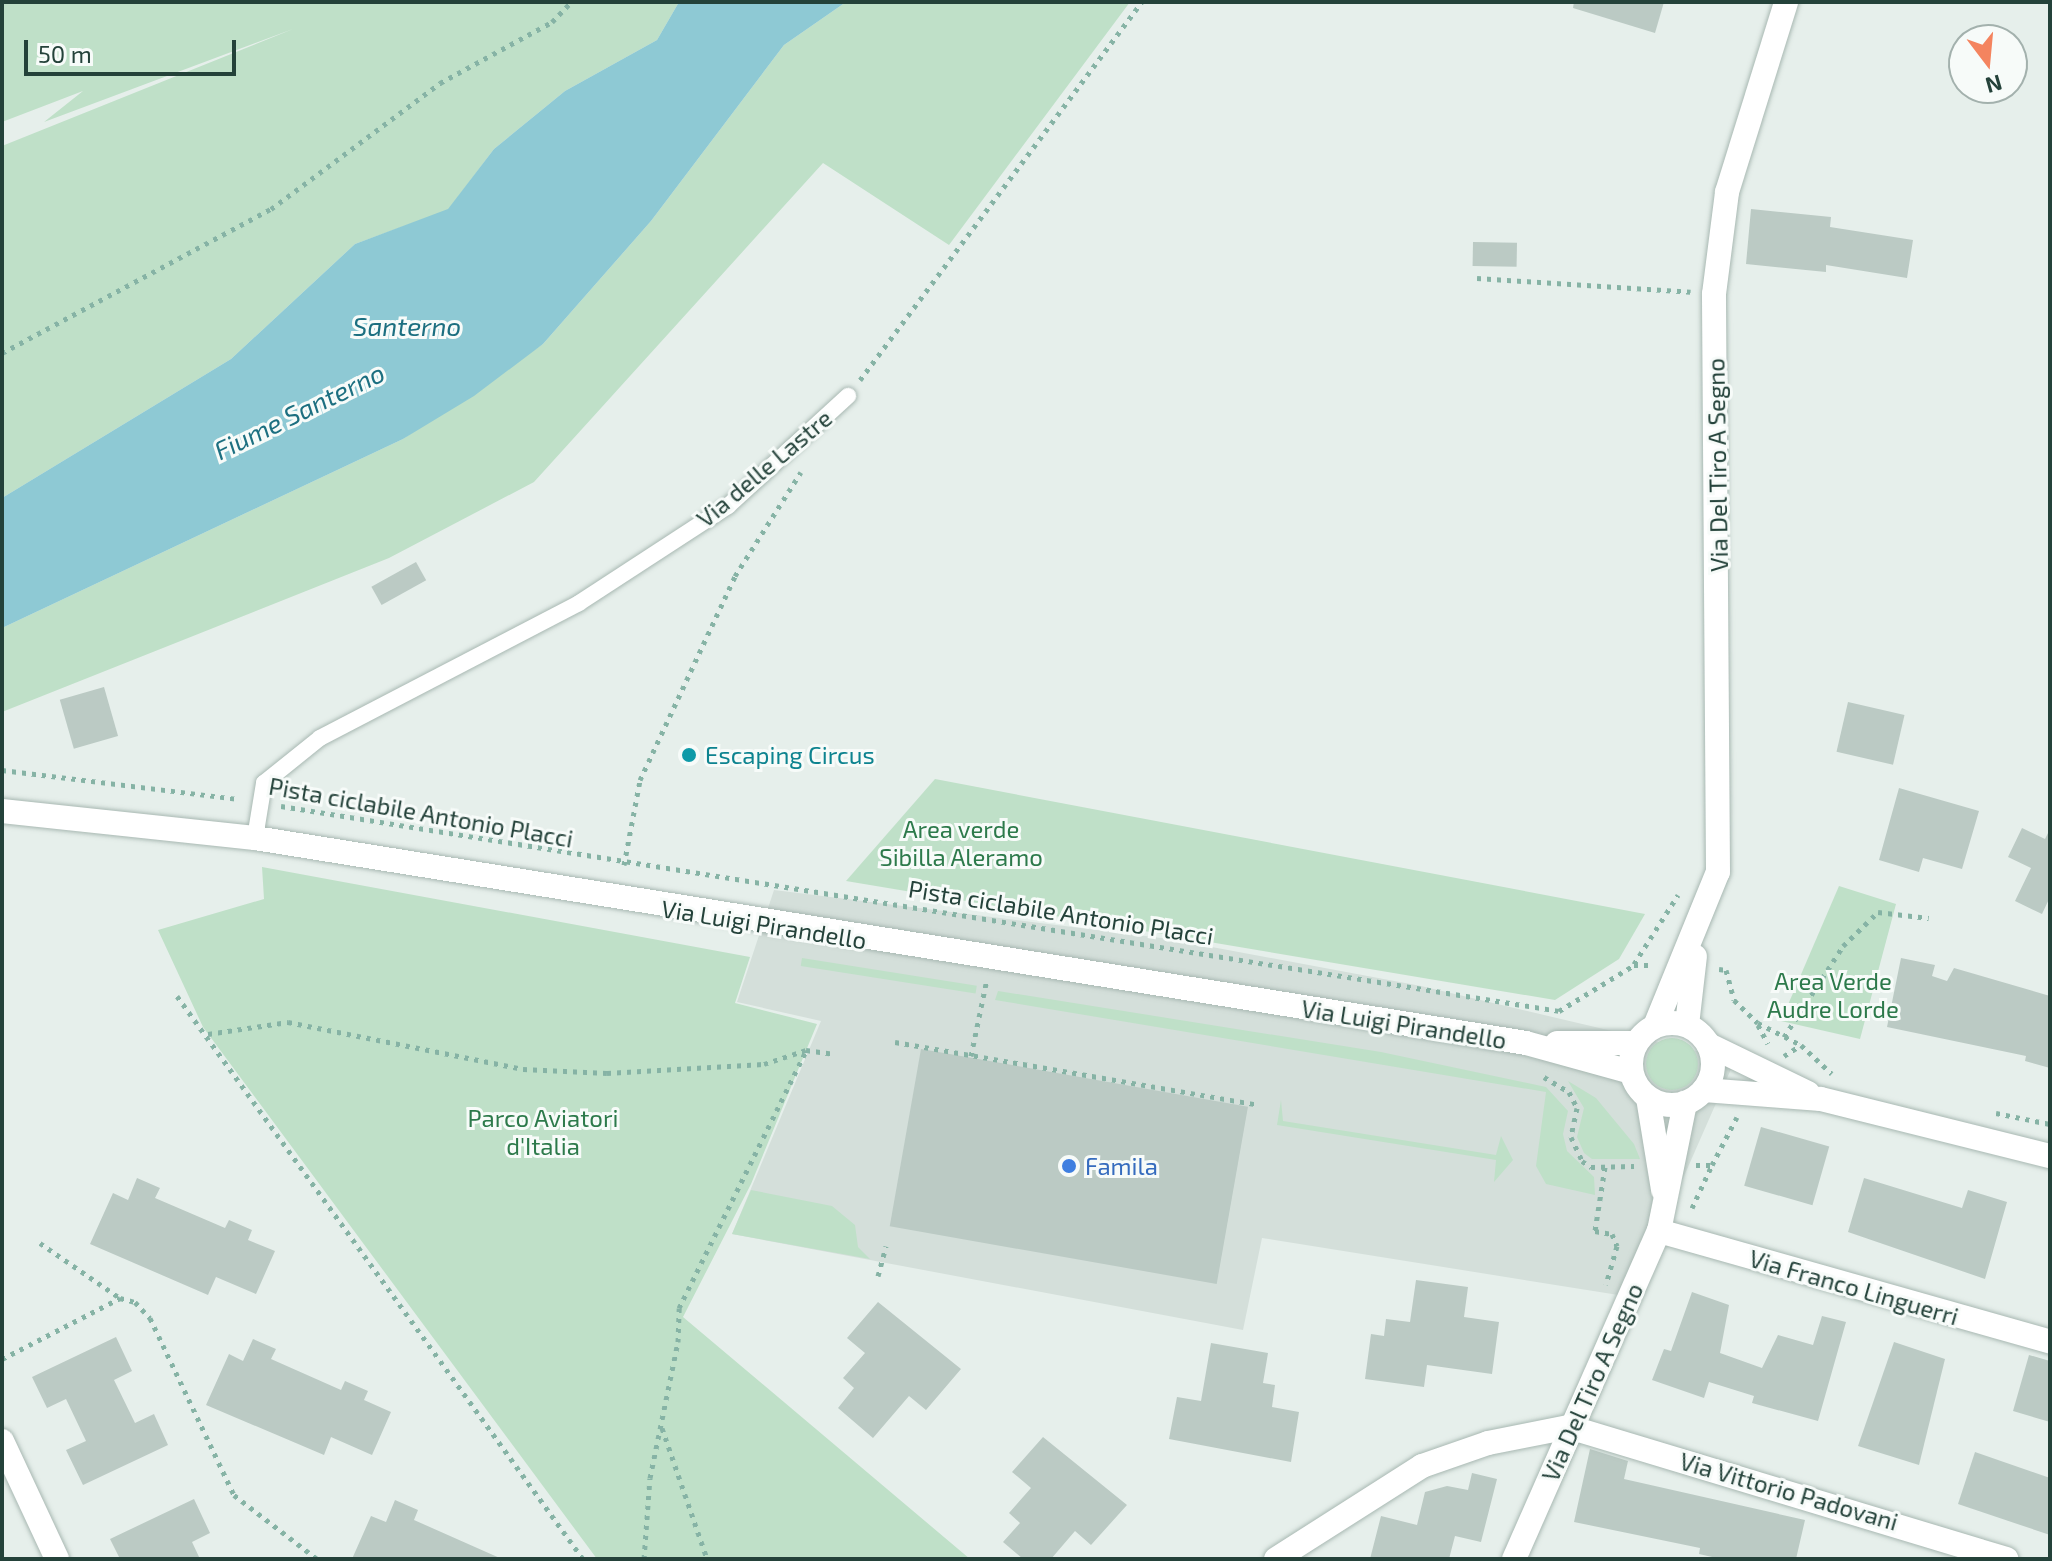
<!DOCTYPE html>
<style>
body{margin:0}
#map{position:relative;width:2052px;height:1561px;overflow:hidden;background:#e6efeb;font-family:"Exo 2",sans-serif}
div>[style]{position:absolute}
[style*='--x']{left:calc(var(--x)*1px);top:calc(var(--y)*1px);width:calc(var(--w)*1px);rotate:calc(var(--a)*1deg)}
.built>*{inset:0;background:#d4dfda}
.green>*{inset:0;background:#bfe0c8;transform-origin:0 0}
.round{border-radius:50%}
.water>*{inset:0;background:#8ec9d4}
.building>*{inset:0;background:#bbcac4;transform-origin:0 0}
.path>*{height:5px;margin-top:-2.5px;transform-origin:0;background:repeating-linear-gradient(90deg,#86b3a5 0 4px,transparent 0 10px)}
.roads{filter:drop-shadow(0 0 2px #a8b8b2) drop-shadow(0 0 2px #a8b8b2)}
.service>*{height:16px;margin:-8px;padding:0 8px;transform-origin:8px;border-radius:8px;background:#fff}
.minor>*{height:24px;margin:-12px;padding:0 12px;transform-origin:12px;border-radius:12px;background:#fff}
.tertiary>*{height:24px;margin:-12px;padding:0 12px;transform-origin:12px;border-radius:12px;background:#fff}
.tertiary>.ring{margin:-12px;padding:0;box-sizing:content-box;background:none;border:24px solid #fff;border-radius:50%}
.dots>*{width:22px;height:22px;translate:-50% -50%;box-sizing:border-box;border:4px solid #f7fbf9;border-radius:50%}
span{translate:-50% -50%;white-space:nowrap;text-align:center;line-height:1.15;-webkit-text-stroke:6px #f7fbf9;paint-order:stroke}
.street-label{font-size:24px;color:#24423a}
.culture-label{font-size:24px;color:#0d838f}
.left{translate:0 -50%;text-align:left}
.park-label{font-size:24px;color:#2d7a4b}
.shop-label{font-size:24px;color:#366cbe}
.water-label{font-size:26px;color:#1c6f80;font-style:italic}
.frame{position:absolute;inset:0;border:4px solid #24423a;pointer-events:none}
.north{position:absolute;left:1948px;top:24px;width:80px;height:80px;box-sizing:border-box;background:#f7fbf9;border:2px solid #a3b1ad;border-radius:50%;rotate:164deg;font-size:22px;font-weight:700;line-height:32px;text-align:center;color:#24423a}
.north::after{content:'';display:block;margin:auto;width:28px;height:36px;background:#f4845f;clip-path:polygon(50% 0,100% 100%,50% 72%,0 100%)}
.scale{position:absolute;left:24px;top:40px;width:212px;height:36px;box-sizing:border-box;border:4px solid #24423a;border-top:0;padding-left:10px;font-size:24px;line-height:28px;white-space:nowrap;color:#24423a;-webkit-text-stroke:6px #f7fbf9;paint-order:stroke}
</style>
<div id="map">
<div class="built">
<div style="clip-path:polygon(774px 890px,1169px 939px,1421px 986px,1735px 1060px,1631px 1297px,1262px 1238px,1243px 1330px,732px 1234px,821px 1021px,737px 1002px)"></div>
</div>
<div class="green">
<div style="clip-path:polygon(2px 2px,679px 2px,657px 40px,565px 91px,494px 149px,448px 210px,355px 244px,231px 359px,2px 498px,2px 146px,293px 29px,44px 122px,83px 91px,2px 122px)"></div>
<div style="clip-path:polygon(846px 2px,1130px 2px,949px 245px,823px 163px,534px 482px,389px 558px,2px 712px,2px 628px,403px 439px,543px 344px,651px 221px,784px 45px)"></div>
<div style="clip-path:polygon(935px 779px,1645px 914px,1619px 959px,1555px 1000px,846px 881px)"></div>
<div style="clip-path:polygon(262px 867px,750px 957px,735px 1003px,817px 1024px,751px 1184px,683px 1317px,970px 1559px,597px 1559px,203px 1027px,158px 930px,264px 899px)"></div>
<div style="clip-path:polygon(1839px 886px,1896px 904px,1860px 1039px,1781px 1021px)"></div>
<div style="left:802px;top:958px;width:177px;height:8px;rotate:9deg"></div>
<div style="clip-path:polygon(998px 991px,1381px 1052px,1546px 1087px,1568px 1111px,1563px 1134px,1567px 1151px,1594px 1177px,1595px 1195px,1546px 1184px,1536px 1166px,1546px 1092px,995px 1000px)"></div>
<div class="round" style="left:1646px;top:1038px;width:52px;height:52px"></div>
<div style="clip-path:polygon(1568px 1081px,1596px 1098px,1634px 1144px,1640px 1159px,1592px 1159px,1584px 1153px,1577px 1137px,1584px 1108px)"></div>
<div style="clip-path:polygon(1281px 1100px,1283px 1121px,1496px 1155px,1501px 1136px,1513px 1160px,1494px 1182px,1496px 1160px,1277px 1125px)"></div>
<div style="clip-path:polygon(751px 1190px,832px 1206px,855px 1225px,858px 1247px,870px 1259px,732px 1234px)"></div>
</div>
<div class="water">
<div style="clip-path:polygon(679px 2px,846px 2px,784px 45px,651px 221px,543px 344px,474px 396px,403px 439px,2px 628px,2px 498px,231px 359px,355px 244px,448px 209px,494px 149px,565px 91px,657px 40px)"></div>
</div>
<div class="building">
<div style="clip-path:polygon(1574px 2px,1664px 2px,1655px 33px,1573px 8px)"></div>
<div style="clip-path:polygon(1751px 209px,1831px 217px,1830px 227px,1913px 240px,1907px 278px,1826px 265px,1826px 272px,1746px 264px)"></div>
<div style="left:1473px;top:242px;width:44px;height:24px;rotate:1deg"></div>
<div style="left:416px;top:562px;width:21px;height:51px;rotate:61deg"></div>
<div style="left:104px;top:687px;width:51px;height:46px;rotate:74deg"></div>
<div style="left:1848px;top:702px;width:58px;height:51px;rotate:13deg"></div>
<div style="clip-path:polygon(1899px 788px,1979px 811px,1962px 869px,1923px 858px,1919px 872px,1879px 860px)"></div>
<div style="clip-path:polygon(2022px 828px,2045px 839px,2050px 829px,2050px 897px,2042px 914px,2015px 901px,2031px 868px,2008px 857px)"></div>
<div style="clip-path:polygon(1901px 958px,1935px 965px,1932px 976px,1947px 981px,1954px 968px,2050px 996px,2050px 1068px,2025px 1061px,2026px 1056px,1887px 1027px)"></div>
<div style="left:921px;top:1049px;width:332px;height:180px;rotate:10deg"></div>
<div style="left:1761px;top:1127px;width:71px;height:61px;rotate:16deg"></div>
<div style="clip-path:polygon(137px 1178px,160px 1188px,155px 1198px,225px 1228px,229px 1220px,252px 1230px,248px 1240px,275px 1251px,256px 1294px,216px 1277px,208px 1295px,90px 1244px,113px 1193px,128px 1200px)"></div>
<div style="clip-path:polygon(1864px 1178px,1962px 1208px,1968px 1190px,2007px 1202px,1985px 1279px,1848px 1232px)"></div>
<div style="clip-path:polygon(1416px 1280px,1468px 1287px,1464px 1317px,1499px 1322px,1492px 1374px,1427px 1365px,1424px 1387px,1365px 1379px,1371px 1334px,1384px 1336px,1386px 1319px,1410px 1322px)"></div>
<div style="clip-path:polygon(1692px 1292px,1729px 1305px,1720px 1353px,1762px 1368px,1778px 1335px,1813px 1345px,1822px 1316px,1846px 1322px,1818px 1421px,1752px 1403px,1754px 1396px,1709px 1382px,1704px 1398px,1652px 1380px,1664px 1349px,1671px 1351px)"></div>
<div style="clip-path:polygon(878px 1302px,961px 1369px,926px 1410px,909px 1396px,873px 1438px,838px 1408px,854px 1388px,843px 1378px,865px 1353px,847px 1338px)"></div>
<div style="clip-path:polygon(116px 1337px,132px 1371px,114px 1380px,135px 1423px,154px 1414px,168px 1445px,83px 1485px,66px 1450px,86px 1441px,66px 1399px,47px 1408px,32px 1377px)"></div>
<div style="clip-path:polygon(253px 1339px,276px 1349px,271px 1359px,341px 1390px,345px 1381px,368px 1391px,364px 1400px,391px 1412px,372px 1455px,331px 1437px,324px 1455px,206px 1405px,229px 1354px,243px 1361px)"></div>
<div style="clip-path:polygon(1894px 1342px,1945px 1359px,1919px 1465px,1858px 1446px)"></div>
<div style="clip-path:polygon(1211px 1343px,1268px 1353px,1263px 1383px,1275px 1385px,1272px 1407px,1299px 1412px,1291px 1462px,1169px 1439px,1177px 1397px,1201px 1401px)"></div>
<div style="clip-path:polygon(2029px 1355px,2050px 1361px,2050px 1422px,2013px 1411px)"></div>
<div style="clip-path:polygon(1043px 1437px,1127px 1505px,1091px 1545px,1075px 1531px,1051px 1559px,1023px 1559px,1003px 1542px,1020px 1523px,1009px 1513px,1031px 1488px,1012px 1472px)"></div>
<div style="clip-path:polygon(1590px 1449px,1628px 1461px,1624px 1479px,1805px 1520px,1796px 1559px,1721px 1559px,1699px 1554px,1700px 1548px,1574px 1522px)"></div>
<div style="clip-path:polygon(1975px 1452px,2050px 1478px,2050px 1535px,1958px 1504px)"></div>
<div style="clip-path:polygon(1472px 1473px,1497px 1479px,1481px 1542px,1455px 1536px,1449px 1559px,1370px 1559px,1381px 1516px,1417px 1525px,1425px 1492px,1447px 1486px,1468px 1490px)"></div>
<div style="clip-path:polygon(194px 1499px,210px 1533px,192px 1542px,200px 1559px,120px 1559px,110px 1539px)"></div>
<div style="clip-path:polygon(395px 1500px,418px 1510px,414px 1520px,502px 1559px,352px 1559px,371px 1516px,386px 1522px)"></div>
</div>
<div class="path">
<div style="--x:1477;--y:278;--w:214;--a:3.7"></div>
<div style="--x:2;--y:353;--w:305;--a:-28.2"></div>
<div style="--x:271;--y:209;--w:211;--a:-36.7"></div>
<div style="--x:440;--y:83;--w:128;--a:-28.6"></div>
<div style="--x:552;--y:22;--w:28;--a:-46"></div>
<div style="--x:860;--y:380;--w:472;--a:-53.3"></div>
<div style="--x:2;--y:770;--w:239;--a:7"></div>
<div style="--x:281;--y:806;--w:1294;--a:9.11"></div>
<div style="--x:1559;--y:1011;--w:88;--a:-31.5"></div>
<div style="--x:1634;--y:965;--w:20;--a:0"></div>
<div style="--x:624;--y:865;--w:86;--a:-79.3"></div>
<div style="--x:640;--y:780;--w:225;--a:-65"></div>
<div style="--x:735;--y:576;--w:123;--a:-57.6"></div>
<div style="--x:1634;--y:964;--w:82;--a:-57.5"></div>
<div style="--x:1719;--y:969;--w:7;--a:8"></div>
<div style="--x:1726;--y:970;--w:31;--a:75"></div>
<div style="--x:1734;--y:1000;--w:33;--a:44"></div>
<div style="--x:1758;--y:1023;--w:48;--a:27.1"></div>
<div style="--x:1801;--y:1045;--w:42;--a:43.1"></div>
<div style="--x:177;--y:996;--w:694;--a:54.2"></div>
<div style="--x:1758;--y:1025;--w:21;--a:62"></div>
<div style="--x:208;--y:1034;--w:81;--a:-8.5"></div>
<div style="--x:288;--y:1022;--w:240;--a:11.3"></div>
<div style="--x:523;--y:1069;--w:84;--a:2.7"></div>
<div style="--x:607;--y:1073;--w:157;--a:-3.3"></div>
<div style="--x:764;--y:1064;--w:44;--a:-18.4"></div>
<div style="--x:806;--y:1050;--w:27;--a:8"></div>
<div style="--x:1784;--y:1037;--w:108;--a:-57"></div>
<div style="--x:1843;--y:946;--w:49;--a:-44.2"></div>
<div style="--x:1878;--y:912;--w:51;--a:6.7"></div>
<div style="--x:895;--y:1042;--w:368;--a:9.8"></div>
<div style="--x:971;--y:1056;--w:79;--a:-78.3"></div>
<div style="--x:1784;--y:1056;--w:20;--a:-33"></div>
<div style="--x:1544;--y:1077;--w:29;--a:31"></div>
<div style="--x:1569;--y:1092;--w:18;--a:63"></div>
<div style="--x:1577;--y:1108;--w:30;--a:102"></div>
<div style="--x:1571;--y:1137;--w:26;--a:65"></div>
<div style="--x:1582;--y:1161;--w:11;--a:34"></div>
<div style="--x:1591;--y:1167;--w:43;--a:-1.3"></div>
<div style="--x:1996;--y:1113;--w:55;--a:11.5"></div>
<div style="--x:1696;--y:1165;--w:16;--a:0"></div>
<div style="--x:1712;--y:1165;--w:54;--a:-62.5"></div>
<div style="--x:1605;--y:1167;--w:65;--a:98.9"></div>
<div style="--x:1595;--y:1231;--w:17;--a:10"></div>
<div style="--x:1612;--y:1234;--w:13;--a:67"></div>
<div style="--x:1617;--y:1246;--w:40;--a:106"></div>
<div style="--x:1692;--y:1208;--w:47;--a:-65.1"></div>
<div style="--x:40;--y:1243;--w:97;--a:34.5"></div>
<div style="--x:878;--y:1276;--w:31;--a:-75"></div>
<div style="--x:2;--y:1359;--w:133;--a:-27.3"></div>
<div style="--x:120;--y:1298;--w:16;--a:15"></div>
<div style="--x:135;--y:1302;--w:22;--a:47"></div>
<div style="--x:150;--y:1318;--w:196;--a:64.6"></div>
<div style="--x:234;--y:1495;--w:105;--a:37.6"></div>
<div style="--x:662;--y:1428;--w:139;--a:71"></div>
<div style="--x:644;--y:1559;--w:81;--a:-85.8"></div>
<div style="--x:650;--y:1478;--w:139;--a:-78.4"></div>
<div style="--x:678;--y:1342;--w:34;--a:-88"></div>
<div style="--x:679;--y:1308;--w:287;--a:-63.7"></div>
</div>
<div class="roads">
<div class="service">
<div style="--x:255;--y:838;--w:56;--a:-80.7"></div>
<div style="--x:264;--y:783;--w:72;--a:-38.8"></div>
<div style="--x:320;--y:738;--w:292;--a:-27.5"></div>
<div style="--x:579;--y:603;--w:178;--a:-33.1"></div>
<div style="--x:728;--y:506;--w:163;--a:-42.5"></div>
</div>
<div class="minor">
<div style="--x:1687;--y:1025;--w:69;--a:-83.4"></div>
<div style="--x:1655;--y:1026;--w:166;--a:-67.8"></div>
<div style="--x:1718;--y:872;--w:578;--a:-90.4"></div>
<div style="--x:1714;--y:294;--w:103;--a:-82.7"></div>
<div style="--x:1727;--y:192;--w:199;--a:-72.7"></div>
<div style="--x:1648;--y:1098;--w:93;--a:80.7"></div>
<div style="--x:1659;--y:1231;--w:406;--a:15.8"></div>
<div style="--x:2;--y:1441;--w:130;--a:65"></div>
<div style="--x:1276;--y:1559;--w:173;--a:-32.5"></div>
<div style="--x:1422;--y:1466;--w:70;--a:-19.2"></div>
<div style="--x:1488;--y:1443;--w:83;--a:-11.2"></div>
<div style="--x:1569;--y:1427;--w:457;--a:16.8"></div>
<div style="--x:1514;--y:1559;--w:359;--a:-66.2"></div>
<div style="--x:1659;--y:1231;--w:131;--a:-78.5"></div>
</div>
<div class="tertiary">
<div style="--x:2;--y:811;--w:254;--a:6.1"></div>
<div style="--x:255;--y:838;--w:1287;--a:9.16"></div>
<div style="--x:1526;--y:1043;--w:109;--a:15.4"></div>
<div class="ring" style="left:1631px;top:1023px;width:58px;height:58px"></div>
<div style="--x:1557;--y:1043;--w:79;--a:0"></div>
<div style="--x:1709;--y:1045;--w:110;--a:25.9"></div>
<div style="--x:1704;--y:1090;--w:117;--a:4.4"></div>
<div style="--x:1821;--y:1099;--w:236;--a:14"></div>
</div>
</div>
<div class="dots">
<div style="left:689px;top:755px;background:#0f9aa8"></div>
<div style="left:1069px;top:1166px;background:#3f7fe0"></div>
</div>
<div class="street-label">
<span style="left:1717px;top:465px;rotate:-91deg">Via Del Tiro A Segno</span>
<span style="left:764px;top:468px;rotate:-40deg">Via delle Lastre</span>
<span style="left:421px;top:812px;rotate:10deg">Pista ciclabile Antonio Placci</span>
<span style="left:1061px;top:912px;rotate:9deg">Pista ciclabile Antonio Placci</span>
<span style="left:764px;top:924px;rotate:9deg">Via Luigi Pirandello</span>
<span style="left:1404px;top:1024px;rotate:9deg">Via Luigi Pirandello</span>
<span style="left:1854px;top:1287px;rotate:16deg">Via Franco Linguerri</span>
<span style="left:1592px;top:1382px;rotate:-66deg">Via Del Tiro A Segno</span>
<span style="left:1789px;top:1491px;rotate:16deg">Via Vittorio Padovani</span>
</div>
<div class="culture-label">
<span class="left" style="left:705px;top:755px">Escaping Circus</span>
</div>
<div class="park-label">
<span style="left:961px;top:843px">Area verde<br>Sibilla Aleramo</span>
<span style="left:1833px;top:995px">Area Verde<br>Audre Lorde</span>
<span style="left:543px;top:1132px">Parco Aviatori<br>d'Italia</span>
</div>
<div class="shop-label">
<span class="left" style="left:1085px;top:1166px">Famila</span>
</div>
<div class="water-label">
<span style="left:407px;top:326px">Santerno</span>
<span style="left:299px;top:411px;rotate:-26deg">Fiume Santerno</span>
</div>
<div class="frame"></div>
<div class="north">N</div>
<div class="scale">50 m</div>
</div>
